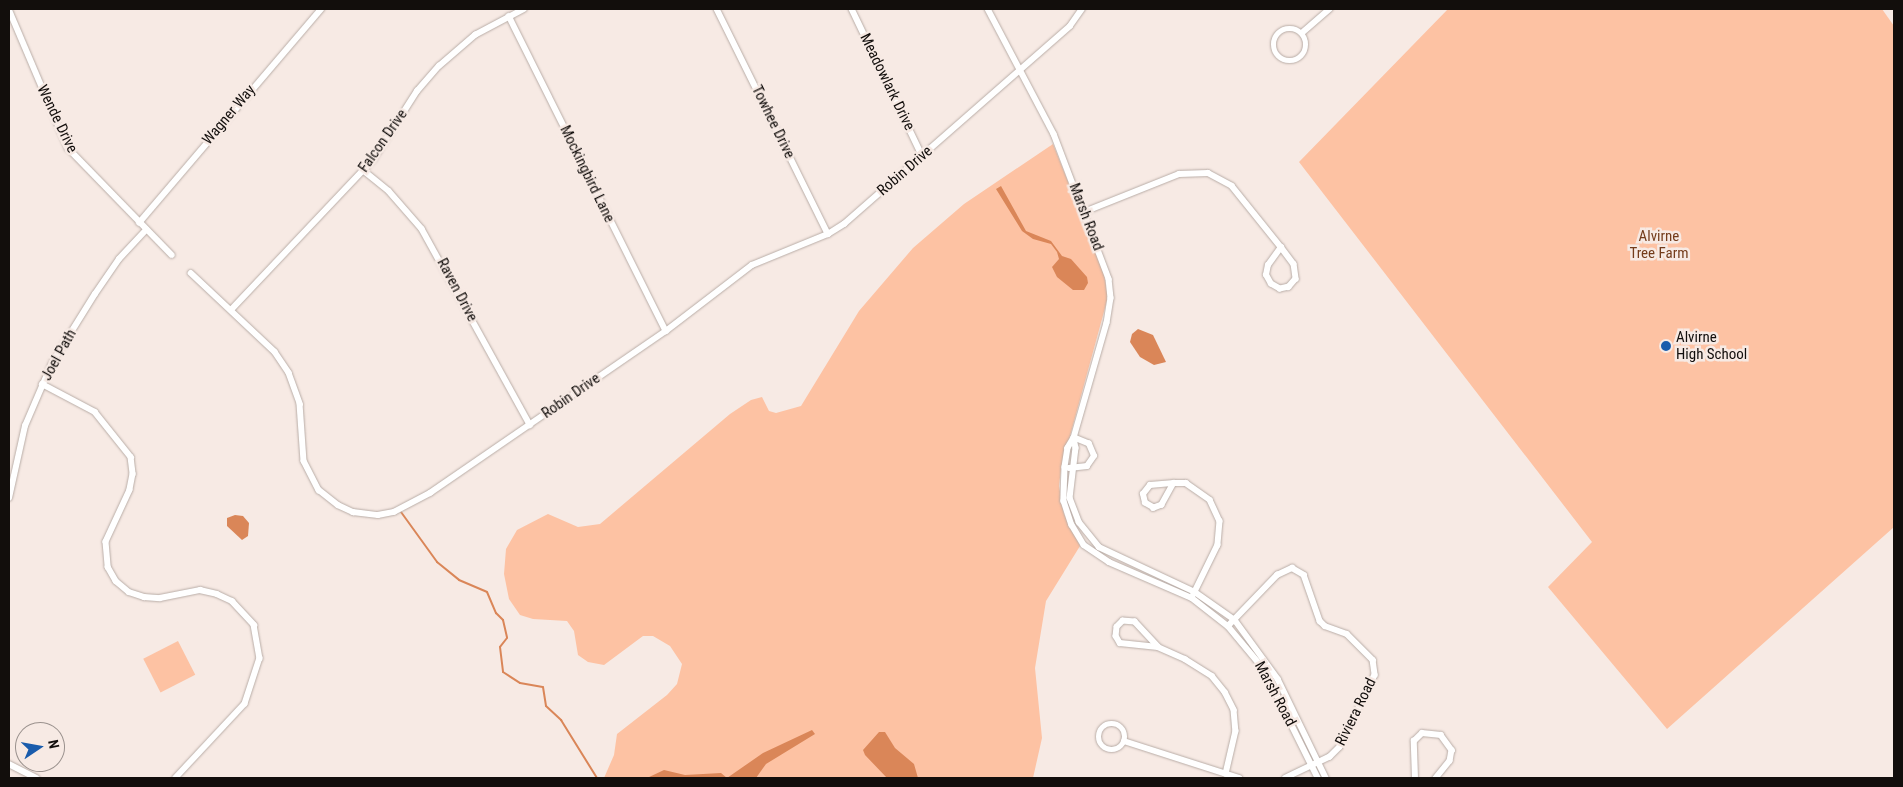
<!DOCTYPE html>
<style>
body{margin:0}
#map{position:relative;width:1903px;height:787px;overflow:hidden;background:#f7eae4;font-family:"Roboto Condensed",sans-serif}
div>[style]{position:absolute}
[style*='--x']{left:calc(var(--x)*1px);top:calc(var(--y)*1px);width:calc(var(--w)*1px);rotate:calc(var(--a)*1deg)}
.green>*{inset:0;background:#fdc2a3;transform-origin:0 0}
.water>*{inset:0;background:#da8658}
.stream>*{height:2px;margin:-1px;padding:0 1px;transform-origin:1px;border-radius:1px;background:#da8658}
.roads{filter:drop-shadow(0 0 1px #b9ada7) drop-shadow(0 0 1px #b9ada7)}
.street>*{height:5.5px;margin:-2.75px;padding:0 2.75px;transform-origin:2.75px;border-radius:2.75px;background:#fff}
.street>.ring{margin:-2.75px;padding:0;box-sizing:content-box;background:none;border:5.5px solid #fff;border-radius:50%}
.dots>*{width:14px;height:14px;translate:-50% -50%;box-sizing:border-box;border:2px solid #f7eae4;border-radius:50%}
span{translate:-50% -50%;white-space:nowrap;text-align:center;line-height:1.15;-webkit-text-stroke:5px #f7eae4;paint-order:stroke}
.street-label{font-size:15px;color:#120e0c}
.park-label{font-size:15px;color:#743c1b}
.poi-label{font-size:15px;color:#120e0c}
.left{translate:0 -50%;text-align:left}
.frame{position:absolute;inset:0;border:10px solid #120e0c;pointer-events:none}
.north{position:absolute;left:15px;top:722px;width:50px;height:50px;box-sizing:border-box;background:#f7eae4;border:1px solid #9b928e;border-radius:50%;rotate:78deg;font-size:14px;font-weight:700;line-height:20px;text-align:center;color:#120e0c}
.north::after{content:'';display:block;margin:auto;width:18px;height:22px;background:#1a5cac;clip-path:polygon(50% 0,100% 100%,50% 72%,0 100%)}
</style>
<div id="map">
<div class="green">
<div style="clip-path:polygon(1448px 9px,1882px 9px,1894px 26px,1894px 527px,1667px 729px,1548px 587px,1592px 542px,1299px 162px)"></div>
<div style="clip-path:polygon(1053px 144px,1103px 269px,1108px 297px,1061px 469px,1059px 486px,1064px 514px,1080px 546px,1046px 601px,1035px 668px,1042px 738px,1033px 778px,604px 778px,614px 755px,617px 734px,667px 695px,677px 684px,682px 664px,670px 646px,653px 636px,643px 636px,604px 665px,588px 662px,578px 655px,574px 631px,567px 621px,533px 619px,520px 615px,509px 599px,504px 574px,506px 549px,517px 530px,548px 514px,578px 527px,600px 524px,730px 414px,751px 400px,762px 397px,769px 411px,776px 413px,801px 406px,859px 311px,913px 248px,964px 204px)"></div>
<div style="left:178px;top:641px;width:38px;height:39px;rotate:63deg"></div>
</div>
<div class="water">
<div style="clip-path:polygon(1001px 186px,1026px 231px,1051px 241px,1062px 256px,1071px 259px,1087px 277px,1088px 283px,1084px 290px,1073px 290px,1057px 277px,1052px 267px,1059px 259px,1057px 252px,1051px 244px,1033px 239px,1022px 231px,996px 189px)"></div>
<div style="clip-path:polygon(1138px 329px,1153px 335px,1166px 362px,1154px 365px,1140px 357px,1130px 342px,1132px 334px)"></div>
<div style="clip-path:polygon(235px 515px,243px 516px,249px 523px,248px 536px,242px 540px,227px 526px,227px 518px)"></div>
<div style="clip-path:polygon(812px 730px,815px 734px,766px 764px,756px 778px,647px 778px,664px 770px,685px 775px,721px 773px,727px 778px,763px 753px)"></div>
<div style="clip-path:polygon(879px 732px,885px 732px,895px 748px,914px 764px,918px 778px,887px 778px,865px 755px,863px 750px)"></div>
</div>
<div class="stream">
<div style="--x:401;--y:512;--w:62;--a:54.2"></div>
<div style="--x:437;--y:562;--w:28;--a:39"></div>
<div style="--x:459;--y:580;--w:30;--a:23"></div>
<div style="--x:487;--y:592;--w:23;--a:67"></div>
<div style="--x:496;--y:613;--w:10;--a:45"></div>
<div style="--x:503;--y:620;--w:18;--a:77"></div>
<div style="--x:507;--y:638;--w:11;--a:128"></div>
<div style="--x:500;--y:647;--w:25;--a:83"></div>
<div style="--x:503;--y:672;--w:20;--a:33"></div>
<div style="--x:520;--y:683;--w:23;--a:10"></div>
<div style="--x:543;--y:687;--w:19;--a:81"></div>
<div style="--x:546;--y:706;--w:21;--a:43"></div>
<div style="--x:561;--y:720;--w:68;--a:58.2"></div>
</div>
<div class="roads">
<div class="street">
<div style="--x:9;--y:9;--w:151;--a:67"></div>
<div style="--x:68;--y:148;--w:149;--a:45.8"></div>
<div style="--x:717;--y:9;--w:251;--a:63.7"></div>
<div style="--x:852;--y:9;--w:162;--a:64.4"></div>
<div style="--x:988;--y:9;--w:141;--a:62.2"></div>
<div style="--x:1054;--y:134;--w:155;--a:69.2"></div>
<div style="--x:1109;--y:279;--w:19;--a:84"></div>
<div style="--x:1111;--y:298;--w:25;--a:99"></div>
<div style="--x:1107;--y:323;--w:120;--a:106"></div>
<div style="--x:1074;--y:438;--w:10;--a:79"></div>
<div style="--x:1076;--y:448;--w:50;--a:96.8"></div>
<div style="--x:1070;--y:498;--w:26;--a:69"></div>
<div style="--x:1079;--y:522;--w:32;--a:51"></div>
<div style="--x:1099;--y:547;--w:106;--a:25.1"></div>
<div style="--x:1195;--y:592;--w:49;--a:35"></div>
<div style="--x:1235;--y:620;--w:73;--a:53.9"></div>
<div style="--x:1278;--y:679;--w:110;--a:64.1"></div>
<div style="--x:509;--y:16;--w:352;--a:63.5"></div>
<div class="ring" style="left:1274px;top:29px;width:26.5px;height:26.5px"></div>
<div style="--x:1303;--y:32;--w:35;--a:-41"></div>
<div style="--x:363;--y:170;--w:33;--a:39"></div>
<div style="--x:389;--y:191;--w:50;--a:49"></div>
<div style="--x:422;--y:229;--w:224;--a:61.1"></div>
<div style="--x:1084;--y:212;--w:102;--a:-21.8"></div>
<div style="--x:1179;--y:174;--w:29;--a:-2"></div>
<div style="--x:1208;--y:173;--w:27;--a:28"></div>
<div style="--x:1232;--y:186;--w:78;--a:51.2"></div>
<div style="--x:1281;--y:247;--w:21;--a:53"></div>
<div style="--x:1294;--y:264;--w:15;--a:82"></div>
<div style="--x:1296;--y:279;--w:11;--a:131"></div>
<div style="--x:1289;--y:287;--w:9;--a:167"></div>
<div style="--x:1280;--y:289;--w:10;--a:-151"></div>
<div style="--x:1271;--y:284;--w:10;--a:-119"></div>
<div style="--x:1266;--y:275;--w:10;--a:-79"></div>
<div style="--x:1268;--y:265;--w:22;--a:-54"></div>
<div style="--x:139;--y:223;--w:281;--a:-49.6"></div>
<div style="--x:191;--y:273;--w:115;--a:43.2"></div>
<div style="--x:275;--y:352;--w:25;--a:56"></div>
<div style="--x:289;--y:373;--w:33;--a:70"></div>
<div style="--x:300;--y:404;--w:57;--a:86"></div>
<div style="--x:304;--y:461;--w:33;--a:63"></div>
<div style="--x:319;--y:490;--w:24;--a:38"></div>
<div style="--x:338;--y:505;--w:17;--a:25"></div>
<div style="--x:353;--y:512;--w:25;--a:7"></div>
<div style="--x:378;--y:515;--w:16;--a:-11"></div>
<div style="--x:394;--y:512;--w:41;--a:-27.8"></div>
<div style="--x:430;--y:493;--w:286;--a:-34.5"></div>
<div style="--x:666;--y:331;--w:108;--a:-37.5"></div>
<div style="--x:752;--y:265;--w:82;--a:-22.2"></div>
<div style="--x:828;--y:234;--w:19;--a:-32"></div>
<div style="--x:844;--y:224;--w:300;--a:-41.2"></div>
<div style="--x:1070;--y:26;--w:21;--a:-55"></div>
<div style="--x:231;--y:310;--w:207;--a:-46.6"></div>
<div style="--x:373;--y:160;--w:82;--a:-57.5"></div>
<div style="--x:417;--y:91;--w:33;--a:-49"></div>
<div style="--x:439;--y:66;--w:48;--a:-40.7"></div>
<div style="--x:475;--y:35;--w:55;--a:-28"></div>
<div style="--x:42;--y:384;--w:60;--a:27.8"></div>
<div style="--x:95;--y:412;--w:58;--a:51.3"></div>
<div style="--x:131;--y:457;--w:17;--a:83"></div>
<div style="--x:133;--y:474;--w:16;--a:101"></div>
<div style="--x:130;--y:490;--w:57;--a:114.8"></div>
<div style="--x:106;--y:542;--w:25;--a:85"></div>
<div style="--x:108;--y:567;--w:16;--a:60"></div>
<div style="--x:116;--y:581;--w:17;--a:40"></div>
<div style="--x:129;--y:592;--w:16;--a:18"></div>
<div style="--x:144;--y:597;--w:16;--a:4"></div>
<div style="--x:160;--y:598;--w:41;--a:-11.3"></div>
<div style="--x:200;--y:590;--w:17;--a:13"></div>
<div style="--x:217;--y:594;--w:17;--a:25"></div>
<div style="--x:232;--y:601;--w:33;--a:47"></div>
<div style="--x:254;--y:625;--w:34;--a:80"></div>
<div style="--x:260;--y:658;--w:48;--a:108.1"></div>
<div style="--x:245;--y:704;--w:101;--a:133"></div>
<div style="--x:1074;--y:438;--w:12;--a:121"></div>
<div style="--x:1068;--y:448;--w:19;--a:99"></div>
<div style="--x:1065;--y:467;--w:34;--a:92"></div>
<div style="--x:1064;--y:501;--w:25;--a:72"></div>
<div style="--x:1072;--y:525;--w:23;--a:59"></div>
<div style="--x:1084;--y:545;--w:30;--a:34"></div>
<div style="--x:1109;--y:562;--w:90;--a:23.4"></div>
<div style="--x:1192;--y:598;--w:46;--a:37.9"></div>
<div style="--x:1228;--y:626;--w:56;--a:50.1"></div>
<div style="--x:1264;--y:669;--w:122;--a:63.6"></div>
<div style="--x:1069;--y:468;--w:18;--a:-6"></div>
<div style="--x:1087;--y:466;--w:12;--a:-55"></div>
<div style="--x:1094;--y:456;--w:13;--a:-113"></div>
<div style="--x:1089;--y:444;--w:16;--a:-158"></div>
<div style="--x:1174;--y:483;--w:25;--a:119"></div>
<div style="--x:1162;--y:505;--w:9;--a:159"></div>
<div style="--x:1154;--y:508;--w:10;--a:-151"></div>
<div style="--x:1145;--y:503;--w:9;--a:-103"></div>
<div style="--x:1143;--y:494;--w:11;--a:-52"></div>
<div style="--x:1150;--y:485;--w:24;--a:-5"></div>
<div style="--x:1174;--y:483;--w:12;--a:0"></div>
<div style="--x:1186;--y:483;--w:29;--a:35"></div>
<div style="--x:1210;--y:500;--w:23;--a:65"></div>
<div style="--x:1220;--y:521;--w:24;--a:95"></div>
<div style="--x:1218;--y:545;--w:55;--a:116.1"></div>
<div style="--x:9;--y:498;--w:74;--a:-77.5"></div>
<div style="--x:25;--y:426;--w:69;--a:-66.8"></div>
<div style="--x:52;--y:363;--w:81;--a:-58.1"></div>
<div style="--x:95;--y:294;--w:42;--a:-55.6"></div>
<div style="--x:119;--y:259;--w:40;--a:-47"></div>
<div style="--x:1228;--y:626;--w:71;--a:-46.1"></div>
<div style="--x:1277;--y:575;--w:17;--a:-25"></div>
<div style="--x:1292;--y:568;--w:14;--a:30"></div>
<div style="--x:1304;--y:575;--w:49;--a:70.8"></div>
<div style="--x:1320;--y:621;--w:7;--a:45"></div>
<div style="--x:1325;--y:626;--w:23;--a:20"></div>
<div style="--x:1347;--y:634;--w:37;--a:45"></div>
<div style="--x:1373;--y:660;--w:15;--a:82"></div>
<div style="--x:1375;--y:675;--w:80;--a:115.9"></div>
<div style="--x:1340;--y:747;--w:14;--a:135"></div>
<div style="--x:1330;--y:757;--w:49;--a:154.5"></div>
<div style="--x:1158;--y:647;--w:34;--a:-133"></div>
<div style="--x:1135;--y:622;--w:12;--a:-175"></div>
<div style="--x:1123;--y:621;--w:8;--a:135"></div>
<div style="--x:1117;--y:627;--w:9;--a:96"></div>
<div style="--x:1116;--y:636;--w:8;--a:60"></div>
<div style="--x:1120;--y:643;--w:38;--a:6"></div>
<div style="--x:1158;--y:647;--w:30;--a:24"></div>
<div style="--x:1185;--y:659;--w:32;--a:32"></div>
<div style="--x:1212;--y:676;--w:21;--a:51"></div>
<div style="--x:1225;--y:692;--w:20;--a:63"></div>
<div style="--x:1234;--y:710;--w:21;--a:85"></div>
<div style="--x:1236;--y:731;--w:44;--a:103.1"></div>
<div class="ring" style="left:1099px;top:724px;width:20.5px;height:20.5px"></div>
<div style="--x:1124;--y:741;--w:121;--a:17.8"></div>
<div style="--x:9;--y:764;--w:31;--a:27"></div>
<div style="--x:1415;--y:778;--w:37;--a:-92"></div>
<div style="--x:1414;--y:741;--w:11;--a:-45"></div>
<div style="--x:1422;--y:733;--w:19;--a:6"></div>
<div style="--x:1441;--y:735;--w:19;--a:54"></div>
<div style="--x:1452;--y:750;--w:11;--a:100"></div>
<div style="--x:1450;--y:761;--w:22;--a:129"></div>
</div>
</div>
<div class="dots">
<div style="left:1666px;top:346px;background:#1a5cac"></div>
</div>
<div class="street-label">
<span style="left:887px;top:82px;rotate:64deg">Meadowlark Drive</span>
<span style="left:229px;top:115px;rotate:-50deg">Wagner Way</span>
<span style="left:57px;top:119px;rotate:64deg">Wende Drive</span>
<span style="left:773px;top:122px;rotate:64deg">Towhee Drive</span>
<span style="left:383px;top:141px;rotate:-55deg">Falcon Drive</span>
<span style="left:905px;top:171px;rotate:-41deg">Robin Drive</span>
<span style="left:587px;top:174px;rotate:64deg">Mockingbird Lane</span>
<span style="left:1086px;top:217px;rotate:69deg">Marsh Road</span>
<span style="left:457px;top:290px;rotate:62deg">Raven Drive</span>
<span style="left:59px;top:355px;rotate:-61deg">Joel Path</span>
<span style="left:571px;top:396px;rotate:-35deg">Robin Drive</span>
<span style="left:1275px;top:694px;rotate:62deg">Marsh Road</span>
<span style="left:1356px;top:712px;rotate:-64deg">Riviera Road</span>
</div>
<div class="park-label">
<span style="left:1659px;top:245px">Alvirne<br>Tree Farm</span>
</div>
<div class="poi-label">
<span class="left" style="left:1676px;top:346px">Alvirne<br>High School</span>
</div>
<div class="frame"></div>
<div class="north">N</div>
</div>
